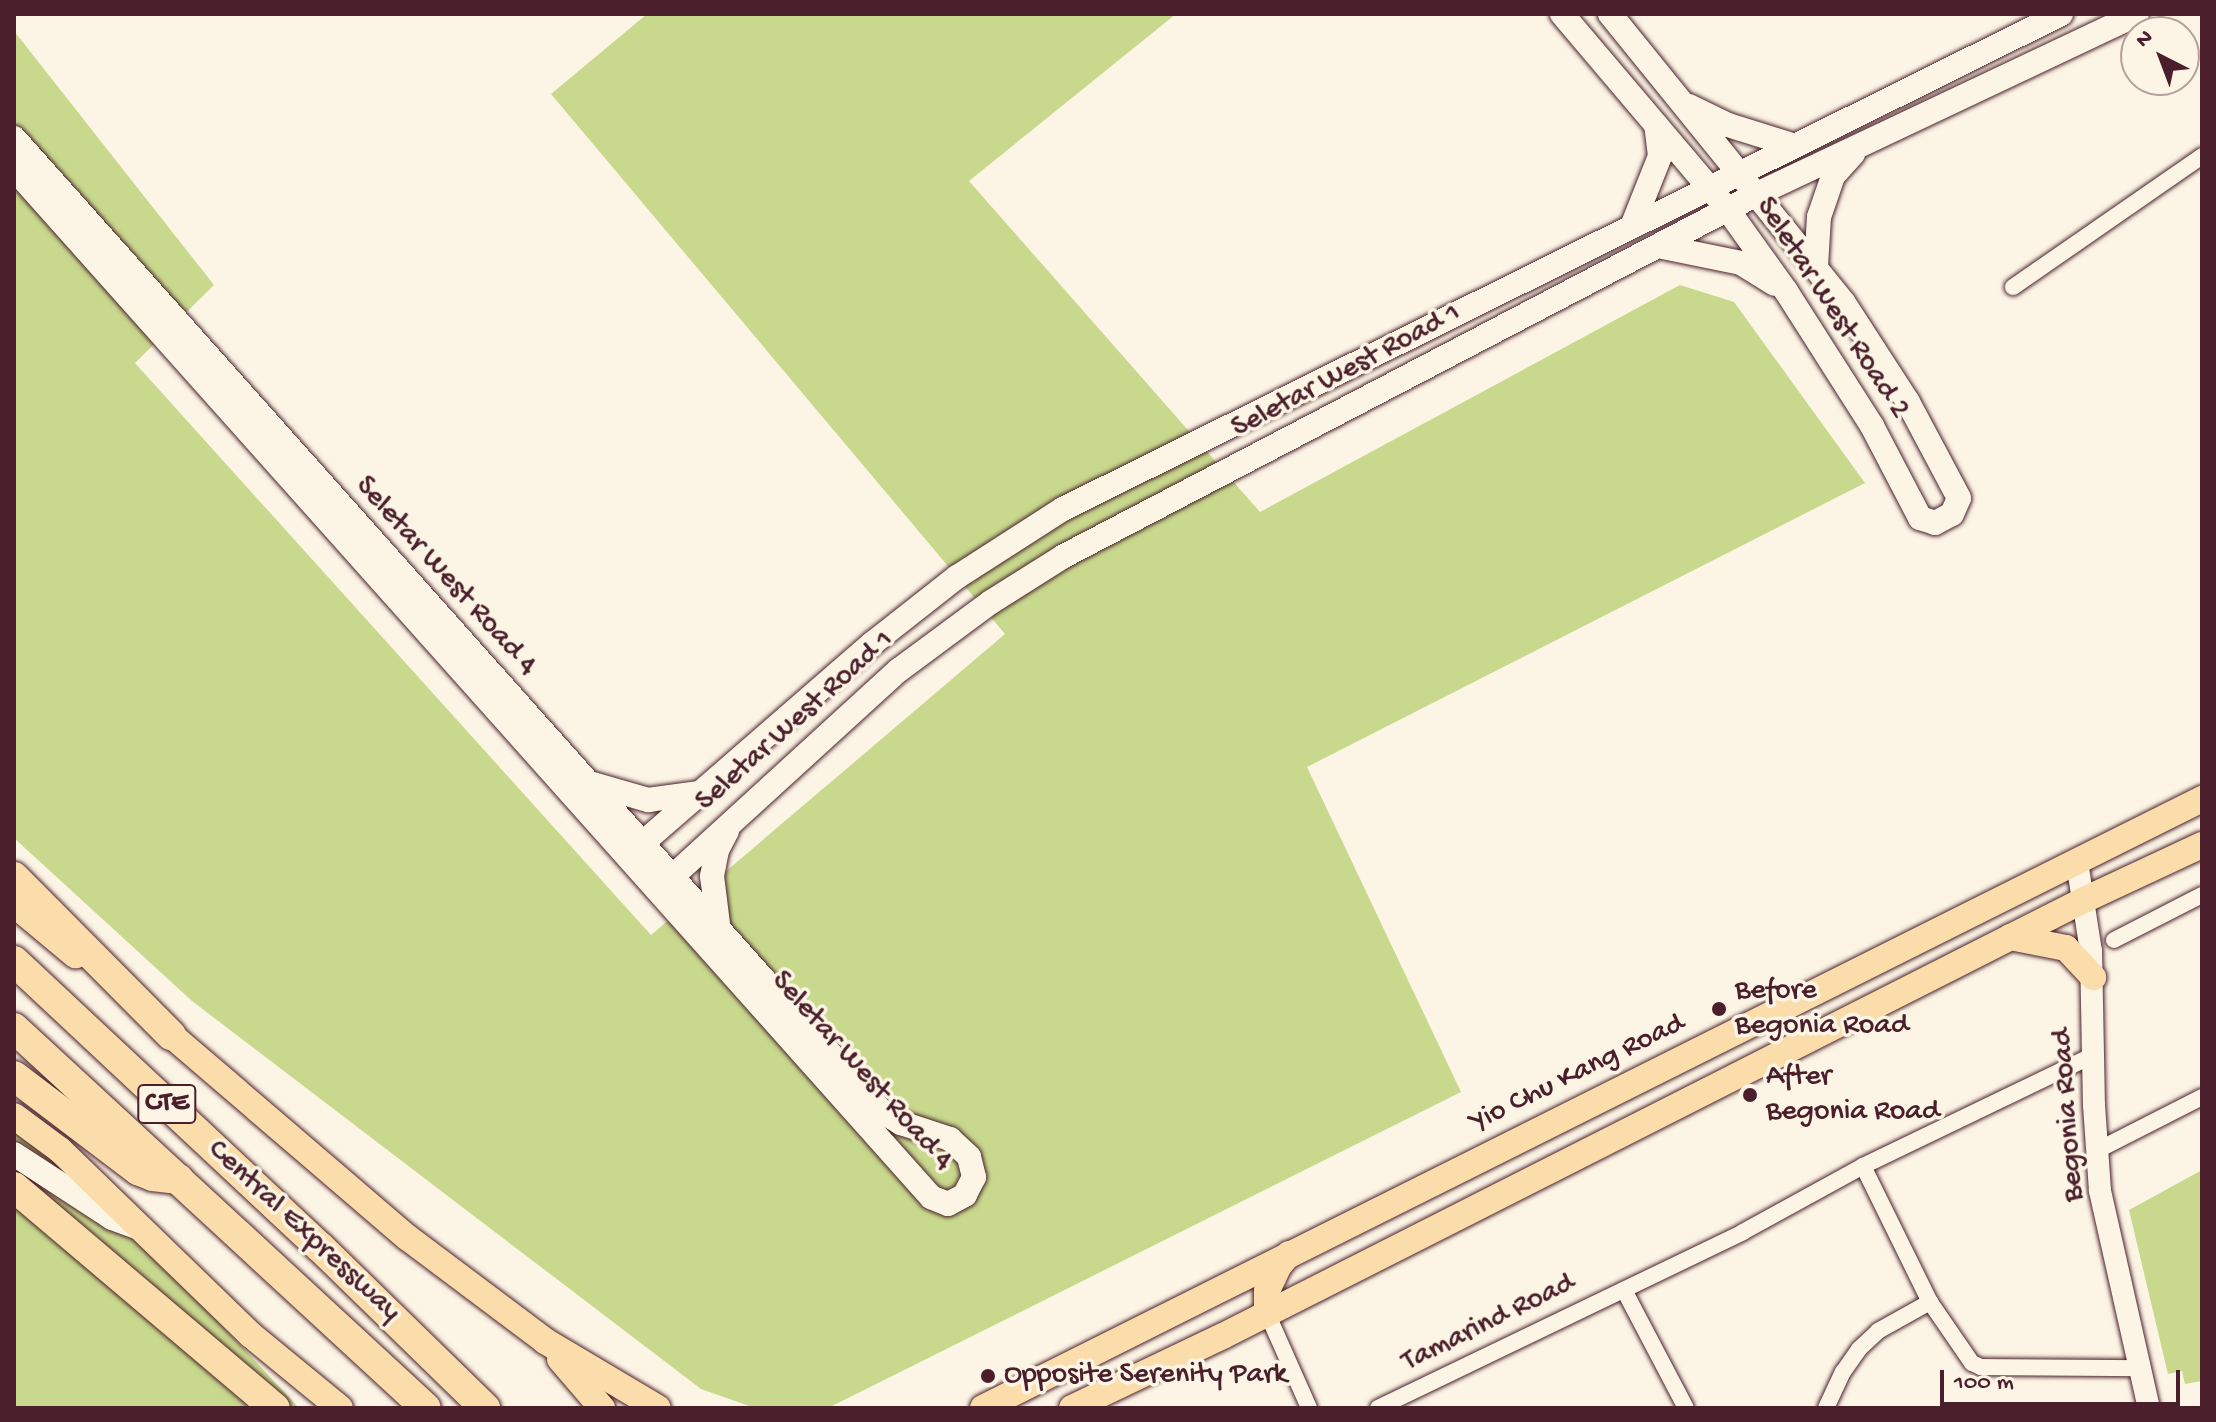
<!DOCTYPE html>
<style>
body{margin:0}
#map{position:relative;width:2216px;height:1422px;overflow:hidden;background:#fcf5e5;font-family:"Gochi Hand",sans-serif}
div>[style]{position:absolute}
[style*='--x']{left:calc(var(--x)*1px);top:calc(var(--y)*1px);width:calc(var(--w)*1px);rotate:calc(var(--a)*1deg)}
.green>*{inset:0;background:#c8d98d}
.roads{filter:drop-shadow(0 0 2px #4a1f2b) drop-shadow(0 0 2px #4a1f2b)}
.minor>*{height:16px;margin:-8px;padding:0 8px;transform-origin:8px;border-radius:8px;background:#fcf5e5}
.tertiary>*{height:22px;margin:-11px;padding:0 11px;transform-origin:11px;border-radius:11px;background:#fcf5e5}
.secondary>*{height:24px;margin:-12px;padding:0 12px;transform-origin:12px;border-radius:12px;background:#fcf5e5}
.primary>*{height:26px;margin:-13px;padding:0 13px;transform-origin:13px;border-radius:13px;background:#fbdcab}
.motorway>*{height:30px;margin:-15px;padding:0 15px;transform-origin:15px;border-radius:15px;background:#fbdcab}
.dots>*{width:22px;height:22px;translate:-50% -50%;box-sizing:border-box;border:4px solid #fcf5e5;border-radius:50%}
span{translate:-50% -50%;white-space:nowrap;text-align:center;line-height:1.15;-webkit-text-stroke:7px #fcf5e5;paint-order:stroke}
.shield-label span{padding:2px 6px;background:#fcf5e5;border:2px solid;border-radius:6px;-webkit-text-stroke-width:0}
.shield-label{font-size:28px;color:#4a1f2b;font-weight:700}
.street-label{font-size:30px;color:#4a1f2b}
.poi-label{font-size:30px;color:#4a1f2b}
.left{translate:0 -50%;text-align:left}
.frame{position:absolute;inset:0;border:16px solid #4a1f2b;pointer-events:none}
.north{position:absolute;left:2120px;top:16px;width:80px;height:80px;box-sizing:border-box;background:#fcf5e5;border:2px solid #b59f9b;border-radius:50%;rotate:318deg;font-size:22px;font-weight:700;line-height:32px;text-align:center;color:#4a1f2b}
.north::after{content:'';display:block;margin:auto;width:28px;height:36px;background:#4a1f2b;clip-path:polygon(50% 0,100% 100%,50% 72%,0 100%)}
.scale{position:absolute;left:1940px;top:1370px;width:240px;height:36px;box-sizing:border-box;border:4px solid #4a1f2b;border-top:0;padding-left:10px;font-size:24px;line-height:28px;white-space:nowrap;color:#4a1f2b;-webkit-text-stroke:6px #fcf5e5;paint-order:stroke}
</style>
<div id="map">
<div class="green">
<div style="clip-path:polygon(647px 14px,1176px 14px,969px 181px,1260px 512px,1680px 285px,1734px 302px,1865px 483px,1307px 767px,1461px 1092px,828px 1408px,755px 1408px,701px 1389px,192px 1001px,14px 838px,14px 31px,214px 285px,135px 363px,651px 935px,1005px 634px,551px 94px)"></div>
<div style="clip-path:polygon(14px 1122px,68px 1177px,141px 1239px,299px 1408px,14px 1408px)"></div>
<div style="clip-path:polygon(2202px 1170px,2202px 1381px,2185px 1384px,2182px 1371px,2168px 1374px,2129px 1210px)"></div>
</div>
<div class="roads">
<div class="minor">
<div style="--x:2013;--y:287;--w:230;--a:-34.7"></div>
<div style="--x:2114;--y:940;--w:99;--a:-27.1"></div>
<div style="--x:2096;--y:1151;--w:119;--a:-27"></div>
<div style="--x:1863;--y:1166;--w:152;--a:63.8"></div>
<div style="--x:1930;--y:1302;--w:74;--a:55.5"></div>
<div style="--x:1972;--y:1363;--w:10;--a:24"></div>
<div style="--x:1981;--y:1367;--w:159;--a:0.4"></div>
<div style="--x:1624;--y:1290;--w:133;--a:62.3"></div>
<div style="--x:1267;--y:1313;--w:104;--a:66.1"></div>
<div style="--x:1378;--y:1408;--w:405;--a:-25.7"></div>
<div style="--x:1743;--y:1232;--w:137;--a:-28.8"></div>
<div style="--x:1863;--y:1166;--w:256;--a:-25.7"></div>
<div style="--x:1826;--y:1408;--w:40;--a:-65"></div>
<div style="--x:1843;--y:1372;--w:28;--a:-55"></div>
<div style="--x:1859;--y:1349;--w:26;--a:-43"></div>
<div style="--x:1878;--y:1331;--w:60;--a:-29.1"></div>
</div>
<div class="tertiary">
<div style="--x:2077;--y:862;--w:90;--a:81.1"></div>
<div style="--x:2091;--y:951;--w:154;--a:88.9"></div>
<div style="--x:2094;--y:1105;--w:86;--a:86"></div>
<div style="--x:2100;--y:1191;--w:222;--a:77.3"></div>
</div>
<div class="secondary">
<div style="--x:1562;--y:14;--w:257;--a:49.7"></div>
<div style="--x:1728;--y:210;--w:100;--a:54.4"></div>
<div style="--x:1786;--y:291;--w:160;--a:57.5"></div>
<div style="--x:1872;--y:426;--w:104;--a:62.4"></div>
<div style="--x:1920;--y:518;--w:16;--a:18"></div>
<div style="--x:1935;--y:523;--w:19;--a:-28"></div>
<div style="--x:1952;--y:514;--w:17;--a:-66"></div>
<div style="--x:1959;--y:498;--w:109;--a:-118"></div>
<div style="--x:1908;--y:402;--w:118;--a:-122.9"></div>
<div style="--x:1844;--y:303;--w:372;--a:-129"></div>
<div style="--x:1689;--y:106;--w:43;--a:26"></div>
<div style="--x:1728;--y:125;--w:67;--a:17.4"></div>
<div style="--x:14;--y:138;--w:1302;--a:48.3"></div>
<div style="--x:880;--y:1110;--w:25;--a:32"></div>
<div style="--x:901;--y:1123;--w:52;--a:18.1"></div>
<div style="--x:950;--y:1139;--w:26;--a:43"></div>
<div style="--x:969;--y:1157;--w:21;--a:76"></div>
<div style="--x:974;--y:1177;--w:20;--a:117"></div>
<div style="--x:965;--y:1195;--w:19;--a:152"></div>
<div style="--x:948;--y:1204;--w:18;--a:-158"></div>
<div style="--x:931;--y:1197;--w:1378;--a:-131.73"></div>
<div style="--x:1633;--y:224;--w:73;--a:-68.3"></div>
<div style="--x:1660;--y:156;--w:31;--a:-97"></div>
<div style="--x:1658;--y:246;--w:85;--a:11.6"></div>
<div style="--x:1741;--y:263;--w:39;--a:32"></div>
<div style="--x:1816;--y:266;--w:49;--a:-86.5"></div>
<div style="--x:1819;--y:217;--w:43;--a:-71.1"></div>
<div style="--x:1833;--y:176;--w:30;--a:-48"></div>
<div style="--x:586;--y:782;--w:65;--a:16.2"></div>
<div style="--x:648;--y:800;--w:50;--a:-8"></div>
<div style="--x:630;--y:854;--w:322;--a:-41"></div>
<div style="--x:873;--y:643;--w:107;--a:-38.2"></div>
<div style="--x:957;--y:577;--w:126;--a:-32.7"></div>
<div style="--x:1063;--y:509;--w:1114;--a:-26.38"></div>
<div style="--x:661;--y:887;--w:322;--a:-42.4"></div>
<div style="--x:899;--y:670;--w:114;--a:-36.5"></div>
<div style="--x:991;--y:602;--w:86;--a:-32.2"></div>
<div style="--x:1064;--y:556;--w:782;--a:-27.58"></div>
<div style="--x:1757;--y:194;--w:420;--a:-25.3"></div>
<div style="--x:719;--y:932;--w:56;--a:-97.1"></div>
<div style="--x:712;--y:876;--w:26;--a:-79"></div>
<div style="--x:717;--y:850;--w:21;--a:-62"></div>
<div style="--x:14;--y:1154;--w:117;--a:33.1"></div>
<div style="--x:112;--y:1218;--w:29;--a:20"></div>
</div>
<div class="primary">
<div style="--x:14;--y:904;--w:80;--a:39.9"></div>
<div style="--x:2010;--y:937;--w:57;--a:11.1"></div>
<div style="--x:2066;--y:948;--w:40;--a:47"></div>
<div style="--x:157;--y:1023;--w:330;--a:40.6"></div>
<div style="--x:408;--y:1238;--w:171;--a:36.9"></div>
<div style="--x:545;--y:1341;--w:131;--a:30.7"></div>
<div style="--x:14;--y:1116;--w:57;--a:36.5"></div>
<div style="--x:60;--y:1150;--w:266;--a:44.1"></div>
<div style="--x:251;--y:1335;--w:115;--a:39.4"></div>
<div style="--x:1267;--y:1313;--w:22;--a:-90"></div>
<div style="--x:1267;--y:1291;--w:26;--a:-65"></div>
<div style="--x:1278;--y:1267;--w:17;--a:-50"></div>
<div style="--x:560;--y:1359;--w:65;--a:49.4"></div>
<div style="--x:983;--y:1408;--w:1363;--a:-26.55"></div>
<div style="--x:1072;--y:1408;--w:167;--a:-25.5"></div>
<div style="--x:1223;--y:1336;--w:965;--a:-26.86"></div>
<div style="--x:2084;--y:900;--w:130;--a:-25"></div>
</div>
<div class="motorway">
<div style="--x:14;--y:877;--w:223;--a:45.2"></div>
<div style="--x:14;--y:961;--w:419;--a:43.1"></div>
<div style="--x:320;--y:1247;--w:231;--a:44.3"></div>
<div style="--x:14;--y:1028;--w:560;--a:42.69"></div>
<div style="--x:14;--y:1076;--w:156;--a:37.2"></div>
<div style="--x:138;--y:1170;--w:16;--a:22"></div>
<div style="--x:153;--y:1176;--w:26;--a:7"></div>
<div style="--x:14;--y:1187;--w:342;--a:40.3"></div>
</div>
</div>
<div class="dots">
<div style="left:1719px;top:1009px;background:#4a1f2b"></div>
<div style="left:1750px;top:1095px;background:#4a1f2b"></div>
<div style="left:988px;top:1376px;background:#4a1f2b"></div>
</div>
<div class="shield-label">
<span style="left:167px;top:1104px">CTE</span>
</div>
<div class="street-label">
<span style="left:1831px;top:309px;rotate:57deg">Seletar West Road 2</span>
<span style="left:1347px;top:372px;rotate:-28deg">Seletar West Road 1</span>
<span style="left:445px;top:577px;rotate:48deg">Seletar West Road 4</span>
<span style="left:796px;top:722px;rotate:-42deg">Seletar West Road 1</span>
<span style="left:861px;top:1072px;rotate:48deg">Seletar West Road 4</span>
<span style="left:1578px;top:1074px;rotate:-26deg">Yio Chu Kang Road</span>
<span style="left:2070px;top:1115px;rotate:-94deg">Begonia Road</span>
<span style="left:303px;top:1232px;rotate:43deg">Central Expressway</span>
<span style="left:1489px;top:1324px;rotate:-26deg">Tamarind Road</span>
</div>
<div class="poi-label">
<span class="left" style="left:1735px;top:1009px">Before<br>Begonia Road</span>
<span class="left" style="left:1766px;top:1095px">After<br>Begonia Road</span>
<span class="left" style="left:1004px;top:1376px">Opposite Serenity Park</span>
</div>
<div class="frame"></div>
<div class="north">N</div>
<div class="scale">100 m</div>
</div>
